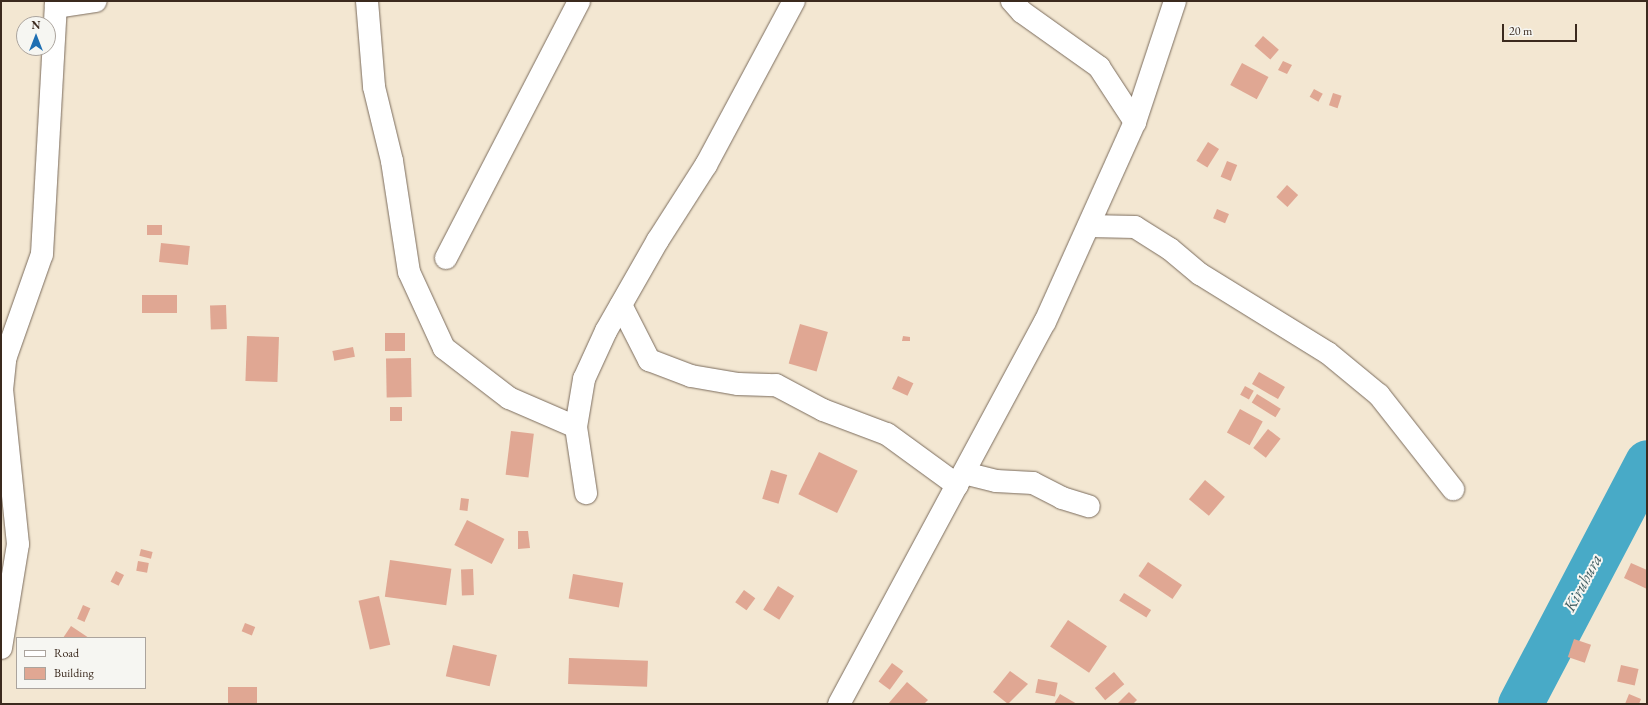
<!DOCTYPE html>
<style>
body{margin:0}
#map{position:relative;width:1648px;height:705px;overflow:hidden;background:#f3e7d2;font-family:"EB Garamond",serif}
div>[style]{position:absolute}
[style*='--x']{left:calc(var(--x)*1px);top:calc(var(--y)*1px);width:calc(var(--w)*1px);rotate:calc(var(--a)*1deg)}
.river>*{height:45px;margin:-22.5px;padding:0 22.5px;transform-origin:22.5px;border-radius:22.5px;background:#48aac7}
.building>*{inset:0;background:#e0a793;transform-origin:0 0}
.roads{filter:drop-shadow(0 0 1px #7b6c5d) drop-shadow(0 0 1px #7b6c5d)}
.street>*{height:22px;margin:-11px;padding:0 11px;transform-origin:11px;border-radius:11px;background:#fff}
span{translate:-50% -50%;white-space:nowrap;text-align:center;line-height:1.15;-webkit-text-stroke:4px #f6f6f2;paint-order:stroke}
.water-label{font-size:17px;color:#405d62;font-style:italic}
.frame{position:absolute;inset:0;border:2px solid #3b2a1e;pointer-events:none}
.legend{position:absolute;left:16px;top:637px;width:130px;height:52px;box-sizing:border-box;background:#f6f6f2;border:1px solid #aba49d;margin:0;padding:5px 7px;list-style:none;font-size:12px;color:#3b2a1e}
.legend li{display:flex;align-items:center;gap:8px;height:20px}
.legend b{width:20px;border:1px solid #aba49d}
.north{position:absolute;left:16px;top:16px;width:40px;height:40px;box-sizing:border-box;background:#f6f6f2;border:1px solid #aba49d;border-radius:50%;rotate:0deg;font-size:11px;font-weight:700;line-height:16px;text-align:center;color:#3b2a1e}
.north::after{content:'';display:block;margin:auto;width:14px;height:18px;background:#1f6fb2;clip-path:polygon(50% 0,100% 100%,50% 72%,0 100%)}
.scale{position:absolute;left:1502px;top:24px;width:75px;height:18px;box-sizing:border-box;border:2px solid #3b2a1e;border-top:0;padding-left:5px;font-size:12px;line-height:14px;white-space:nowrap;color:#3b2a1e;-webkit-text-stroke:3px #f6f6f2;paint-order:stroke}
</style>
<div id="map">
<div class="river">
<div style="--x:1520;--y:704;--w:273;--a:-62.3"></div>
</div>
<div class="building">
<div style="left:1263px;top:36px;width:21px;height:13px;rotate:41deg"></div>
<div style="clip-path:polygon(1283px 61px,1292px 65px,1287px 74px,1278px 70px)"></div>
<div style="left:1242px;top:63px;width:30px;height:25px;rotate:28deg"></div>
<div style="left:1314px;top:89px;width:10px;height:9px;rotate:29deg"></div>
<div style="left:1333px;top:93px;width:9px;height:13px;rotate:18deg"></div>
<div style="left:1208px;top:142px;width:13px;height:22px;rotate:32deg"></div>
<div style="left:1227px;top:161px;width:11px;height:17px;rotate:22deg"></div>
<div style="left:1287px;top:185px;width:15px;height:16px;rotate:42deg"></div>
<div style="left:1217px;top:209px;width:13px;height:10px;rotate:23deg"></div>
<div style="left:147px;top:225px;width:15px;height:10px"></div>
<div style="left:161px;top:243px;width:29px;height:19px;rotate:6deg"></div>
<div style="left:142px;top:295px;width:35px;height:18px"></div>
<div style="left:226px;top:305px;width:24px;height:16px;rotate:88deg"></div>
<div style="left:800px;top:324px;width:29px;height:41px;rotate:16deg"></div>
<div style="left:385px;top:333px;width:20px;height:18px"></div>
<div style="left:247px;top:336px;width:32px;height:45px;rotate:2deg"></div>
<div style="clip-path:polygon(903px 336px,910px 337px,910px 341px,902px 341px)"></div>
<div style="left:353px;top:347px;width:10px;height:21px;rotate:79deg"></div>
<div style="left:411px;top:358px;width:39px;height:25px;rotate:89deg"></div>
<div style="left:1259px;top:372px;width:30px;height:14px;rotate:30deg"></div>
<div style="left:898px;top:376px;width:17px;height:14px;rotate:25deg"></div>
<div style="left:1245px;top:386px;width:10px;height:10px;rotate:29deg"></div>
<div style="left:1257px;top:394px;width:28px;height:10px;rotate:32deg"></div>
<div style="left:390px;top:407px;width:12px;height:14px"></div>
<div style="left:1240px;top:409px;width:26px;height:27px;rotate:29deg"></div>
<div style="left:1268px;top:429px;width:16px;height:24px;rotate:38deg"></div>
<div style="left:511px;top:431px;width:23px;height:44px;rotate:7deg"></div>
<div style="left:819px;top:452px;width:43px;height:47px;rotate:26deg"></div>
<div style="left:771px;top:470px;width:17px;height:30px;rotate:17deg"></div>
<div style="left:1205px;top:480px;width:26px;height:25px;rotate:40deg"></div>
<div style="left:461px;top:498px;width:8px;height:12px;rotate:7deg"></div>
<div style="left:467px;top:520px;width:42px;height:28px;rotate:27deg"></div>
<div style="clip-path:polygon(518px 531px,528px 531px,530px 548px,518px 549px)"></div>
<div style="left:141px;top:549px;width:12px;height:7px;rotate:14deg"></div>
<div style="left:390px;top:560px;width:62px;height:37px;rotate:8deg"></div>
<div style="left:138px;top:561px;width:11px;height:10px;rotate:10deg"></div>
<div style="left:1148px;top:562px;width:41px;height:17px;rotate:34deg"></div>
<div style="clip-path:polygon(1631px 563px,1647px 570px,1647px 589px,1624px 578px)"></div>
<div style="left:473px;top:569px;width:26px;height:12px;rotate:88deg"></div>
<div style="left:116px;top:571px;width:9px;height:12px;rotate:27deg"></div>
<div style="left:573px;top:574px;width:51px;height:25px;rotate:10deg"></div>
<div style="left:778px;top:586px;width:19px;height:28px;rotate:32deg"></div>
<div style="left:744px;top:590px;width:14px;height:15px;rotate:36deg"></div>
<div style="left:1124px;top:593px;width:32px;height:9px;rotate:32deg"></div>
<div style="left:379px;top:596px;width:50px;height:21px;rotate:77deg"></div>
<div style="left:83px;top:605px;width:8px;height:15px;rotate:23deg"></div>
<div style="left:1068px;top:620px;width:47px;height:32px;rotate:34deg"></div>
<div style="left:245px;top:623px;width:11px;height:9px;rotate:22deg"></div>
<div style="clip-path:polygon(71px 626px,89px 638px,63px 638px)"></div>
<div style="left:1574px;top:639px;width:18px;height:19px;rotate:19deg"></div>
<div style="left:453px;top:645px;width:45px;height:32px;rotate:13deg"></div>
<div style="left:569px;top:658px;width:79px;height:26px;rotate:2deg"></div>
<div style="left:892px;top:663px;width:14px;height:23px;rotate:36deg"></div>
<div style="left:1621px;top:665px;width:18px;height:17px;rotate:13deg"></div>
<div style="clip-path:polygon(1010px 671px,1028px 684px,1008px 704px,993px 692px)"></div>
<div style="left:1114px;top:672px;width:16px;height:25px;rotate:50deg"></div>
<div style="left:1038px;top:679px;width:20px;height:14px;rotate:11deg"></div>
<div style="clip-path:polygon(907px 682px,928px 700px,924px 704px,888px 704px)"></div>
<div style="left:228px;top:687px;width:29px;height:17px"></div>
<div style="clip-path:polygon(1129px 692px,1137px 700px,1133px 704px,1117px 704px)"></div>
<div style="clip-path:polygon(1060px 694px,1077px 704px,1054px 704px)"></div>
<div style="clip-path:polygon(1629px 694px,1641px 699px,1639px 704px,1625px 704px)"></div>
</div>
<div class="roads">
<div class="street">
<div style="--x:367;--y:1;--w:86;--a:85.3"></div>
<div style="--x:374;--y:87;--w:76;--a:76.3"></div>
<div style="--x:392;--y:161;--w:112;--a:81.3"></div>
<div style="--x:409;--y:272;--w:84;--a:65.3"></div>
<div style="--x:444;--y:348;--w:82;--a:37.6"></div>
<div style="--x:509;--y:398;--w:73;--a:23.4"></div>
<div style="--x:576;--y:427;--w:67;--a:81.4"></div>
<div style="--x:1012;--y:1;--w:15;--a:48"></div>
<div style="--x:1022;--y:12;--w:95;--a:35.5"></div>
<div style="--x:1099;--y:67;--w:66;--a:56.8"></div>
<div style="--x:56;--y:7;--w:40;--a:-8.5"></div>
<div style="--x:1089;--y:226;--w:46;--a:1.2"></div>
<div style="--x:1135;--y:227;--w:41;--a:32.2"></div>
<div style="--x:1170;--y:249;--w:39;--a:40"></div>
<div style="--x:1200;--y:274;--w:150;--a:31.7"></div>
<div style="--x:1328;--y:353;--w:66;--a:39.5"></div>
<div style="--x:1379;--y:395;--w:120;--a:51.8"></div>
<div style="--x:446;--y:258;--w:289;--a:-62.6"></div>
<div style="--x:621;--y:305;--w:62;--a:63"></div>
<div style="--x:649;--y:360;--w:45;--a:20.9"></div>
<div style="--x:691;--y:376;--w:48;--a:9.7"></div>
<div style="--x:738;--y:384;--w:38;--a:2"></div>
<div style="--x:776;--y:385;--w:53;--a:28"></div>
<div style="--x:823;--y:410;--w:68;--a:20.6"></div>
<div style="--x:887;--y:434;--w:87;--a:36.1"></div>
<div style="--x:1;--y:363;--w:6;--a:-45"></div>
<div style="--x:5;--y:359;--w:111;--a:-70.6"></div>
<div style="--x:42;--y:254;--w:253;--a:-86.8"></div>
<div style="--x:576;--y:427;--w:49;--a:-80.5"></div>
<div style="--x:584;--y:379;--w:53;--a:-65.4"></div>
<div style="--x:606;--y:331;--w:105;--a:-60.3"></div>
<div style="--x:658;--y:240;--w:89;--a:-57.4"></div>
<div style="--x:706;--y:165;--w:186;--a:-61.8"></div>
<div style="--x:964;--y:473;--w:33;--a:14"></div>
<div style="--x:996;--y:481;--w:37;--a:3"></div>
<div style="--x:1033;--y:483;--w:33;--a:27"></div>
<div style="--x:1062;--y:498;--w:28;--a:17"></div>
<div style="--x:1;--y:648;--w:105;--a:-80.7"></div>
<div style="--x:18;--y:544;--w:155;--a:-95.9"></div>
<div style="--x:2;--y:390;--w:31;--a:-84"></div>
<div style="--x:5;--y:359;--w:10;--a:-96"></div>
<div style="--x:839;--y:704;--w:434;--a:-61.7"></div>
<div style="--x:1045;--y:322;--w:219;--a:-65.8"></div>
<div style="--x:1135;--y:122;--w:127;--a:-71.7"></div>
</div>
</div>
<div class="water-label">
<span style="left:1583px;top:583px;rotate:-62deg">Kiruhura</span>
</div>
<div class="frame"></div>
<ul class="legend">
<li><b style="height:5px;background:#fff"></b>Road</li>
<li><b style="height:11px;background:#e0a793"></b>Building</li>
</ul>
<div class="north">N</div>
<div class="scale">20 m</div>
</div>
